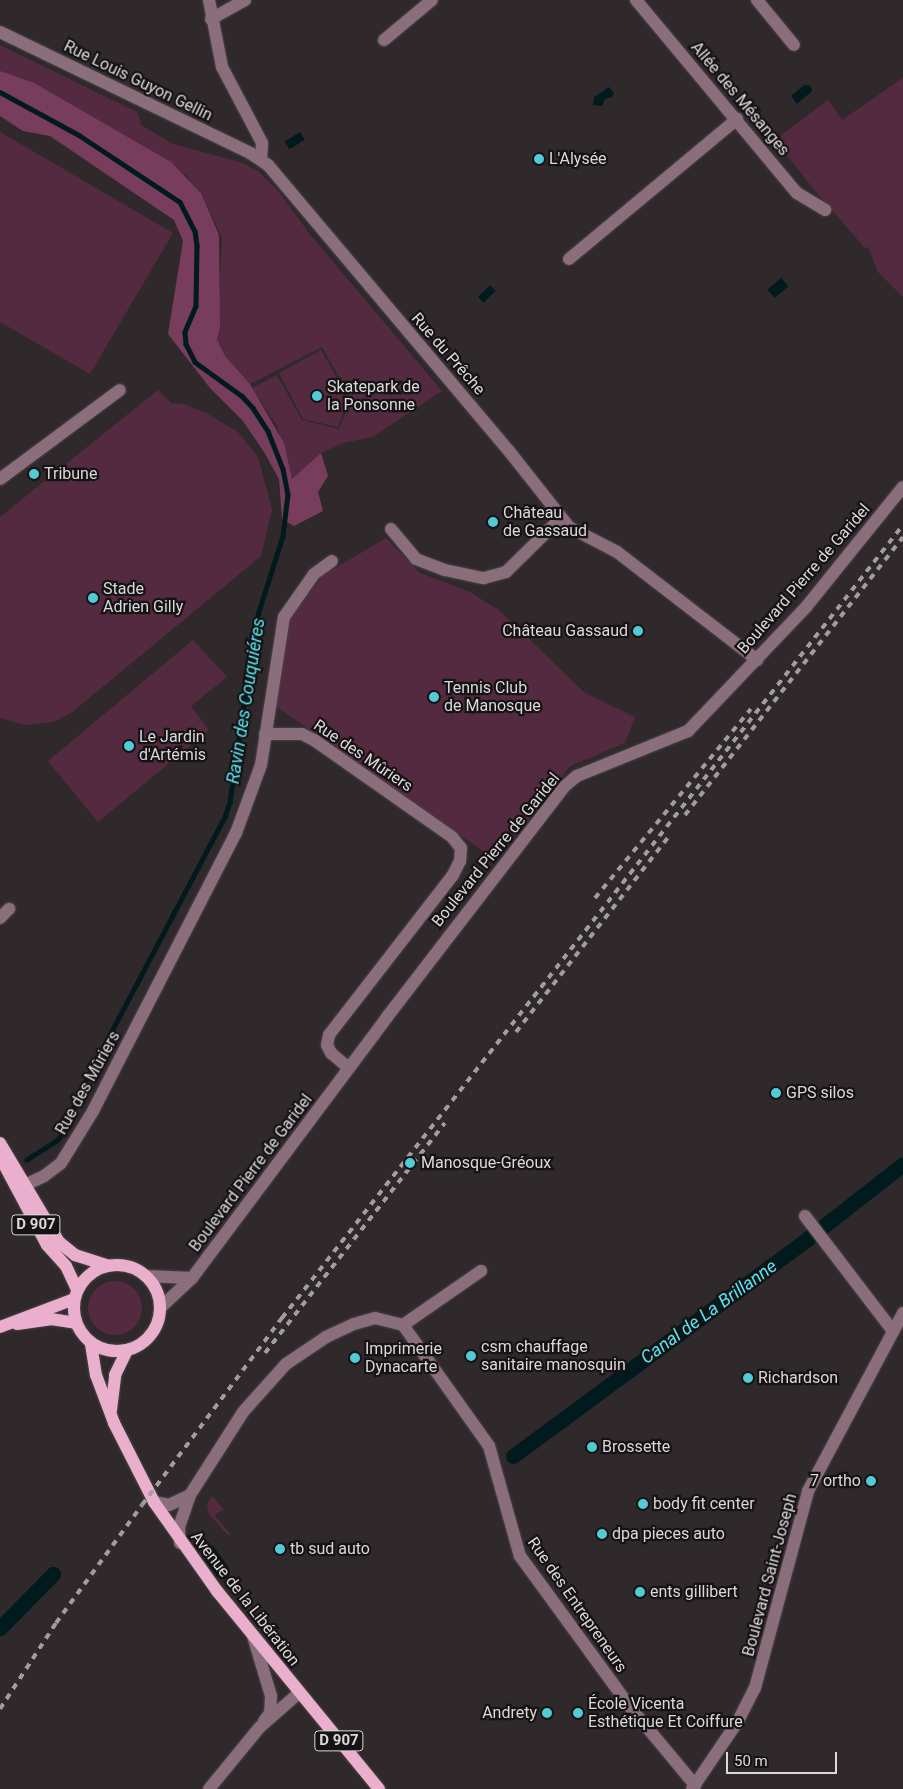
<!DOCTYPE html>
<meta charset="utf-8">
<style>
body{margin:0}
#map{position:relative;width:903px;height:1789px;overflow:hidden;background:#30292c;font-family:Roboto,sans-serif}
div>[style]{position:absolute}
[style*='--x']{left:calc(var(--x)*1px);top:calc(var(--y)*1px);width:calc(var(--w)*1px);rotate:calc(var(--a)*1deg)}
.green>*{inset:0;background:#542a41}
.round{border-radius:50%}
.forest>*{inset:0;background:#783d5d}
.water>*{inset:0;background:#001a1d;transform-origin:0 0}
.stream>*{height:4.5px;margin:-2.25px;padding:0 2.25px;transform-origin:2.25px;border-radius:2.25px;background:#001a1d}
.canal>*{height:15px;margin:-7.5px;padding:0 7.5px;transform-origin:7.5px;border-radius:7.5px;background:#001a1d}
.roads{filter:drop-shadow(0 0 1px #4c4548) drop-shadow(0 0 1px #4c4548)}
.minor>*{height:12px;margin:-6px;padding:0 6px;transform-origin:6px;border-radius:6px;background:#8a6e7c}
.major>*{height:12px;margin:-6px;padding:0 6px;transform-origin:6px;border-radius:6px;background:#eaafcd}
.major>.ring{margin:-6px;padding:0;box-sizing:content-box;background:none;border:12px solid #eaafcd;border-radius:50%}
.rail>*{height:4px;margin-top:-2px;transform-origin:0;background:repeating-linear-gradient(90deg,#a29d9f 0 6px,transparent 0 12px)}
.dots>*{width:14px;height:14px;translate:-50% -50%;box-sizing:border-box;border:2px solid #161314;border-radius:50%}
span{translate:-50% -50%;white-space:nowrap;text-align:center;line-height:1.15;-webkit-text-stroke:4.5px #161314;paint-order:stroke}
.shield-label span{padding:1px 4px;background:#161314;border:1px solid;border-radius:4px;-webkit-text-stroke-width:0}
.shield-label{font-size:15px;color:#dcd8da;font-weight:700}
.street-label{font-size:16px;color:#dcd8da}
.poi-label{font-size:16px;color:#dcd8da}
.left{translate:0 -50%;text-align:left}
.right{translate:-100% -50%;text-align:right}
.water-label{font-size:18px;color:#56e5f3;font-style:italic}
.scale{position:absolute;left:726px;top:1752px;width:111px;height:22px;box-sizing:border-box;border:2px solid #dcd8da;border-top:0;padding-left:6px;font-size:15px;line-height:18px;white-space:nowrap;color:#dcd8da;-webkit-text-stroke:4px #161314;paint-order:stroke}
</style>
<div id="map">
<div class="green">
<div style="clip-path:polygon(0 45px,137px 112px,141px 125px,173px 144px,243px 163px,258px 171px,278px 191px,309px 233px,442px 391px,372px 437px,343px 443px,321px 453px,292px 479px,277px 426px,252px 388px,277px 375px,302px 420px,339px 429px,349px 404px,345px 387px,322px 347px,250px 384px,225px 356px,217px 338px,222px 238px,201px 193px,186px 175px,0 71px)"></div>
<div style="clip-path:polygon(903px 78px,903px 297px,878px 272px,868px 247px,865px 248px,816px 192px,775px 140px,828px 100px,842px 120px)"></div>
<div style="clip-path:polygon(0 132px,173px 233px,90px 374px,0 322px)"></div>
<div style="clip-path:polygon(321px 350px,342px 387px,346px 405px,338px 427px,303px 419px,279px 373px)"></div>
<div style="clip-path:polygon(158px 390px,171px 403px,184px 404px,206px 413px,238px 432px,258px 457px,272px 510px,261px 556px,71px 713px,53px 722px,25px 725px,0 718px,0 517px)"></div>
<div style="clip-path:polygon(386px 538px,420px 573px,470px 592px,500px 611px,585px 693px,635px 717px,625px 743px,570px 766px,496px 860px,274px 705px,286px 625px,322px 576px)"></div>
<div style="clip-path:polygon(193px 640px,227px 677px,191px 706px,209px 730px,98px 822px,48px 761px)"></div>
<div class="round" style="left:88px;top:1281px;width:54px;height:54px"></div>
<div style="clip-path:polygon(212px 1496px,224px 1510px,214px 1515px,231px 1535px,227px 1534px,209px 1514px,207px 1504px)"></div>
</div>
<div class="forest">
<div style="clip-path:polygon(0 71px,34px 83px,171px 162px,201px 193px,219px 235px,220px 327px,217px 339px,225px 356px,250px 384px,284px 443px,292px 479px,321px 453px,328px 476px,318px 492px,323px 511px,294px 526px,282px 519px,279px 479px,264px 452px,243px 421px,210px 388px,168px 334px,183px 241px,174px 220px,50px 136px,23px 131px,0 116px)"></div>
</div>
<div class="water">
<div style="clip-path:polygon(804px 85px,811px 86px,812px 91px,797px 104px,791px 96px)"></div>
<div style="clip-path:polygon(609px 87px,614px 93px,612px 97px,605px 99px,602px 106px,593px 105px,594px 97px)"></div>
<div style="left:300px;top:132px;width:9px;height:18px;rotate:58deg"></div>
<div style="left:781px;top:278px;width:11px;height:18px;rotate:49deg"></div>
<div style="left:490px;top:285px;width:8px;height:17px;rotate:45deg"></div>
</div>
<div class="stream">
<div style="--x:0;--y:92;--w:90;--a:28.6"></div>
<div style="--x:79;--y:135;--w:121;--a:33.6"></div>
<div style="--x:180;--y:202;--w:33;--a:63"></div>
<div style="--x:195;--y:231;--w:15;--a:82"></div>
<div style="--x:197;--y:246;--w:60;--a:91"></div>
<div style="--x:196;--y:306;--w:28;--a:113"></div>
<div style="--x:185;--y:332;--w:12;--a:85"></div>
<div style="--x:186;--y:344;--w:20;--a:63"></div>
<div style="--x:195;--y:362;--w:58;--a:35.9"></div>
<div style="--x:242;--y:396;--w:16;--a:47"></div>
<div style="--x:253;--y:408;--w:27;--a:57"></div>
<div style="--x:268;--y:431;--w:41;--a:68.5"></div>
<div style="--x:283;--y:469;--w:25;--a:79"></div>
<div style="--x:288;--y:494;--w:42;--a:96.8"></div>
<div style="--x:283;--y:536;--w:93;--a:107.5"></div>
<div style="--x:255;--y:625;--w:179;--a:98"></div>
<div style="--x:230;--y:802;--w:16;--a:108"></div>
<div style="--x:225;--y:817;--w:318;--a:117.8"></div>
<div style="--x:77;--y:1098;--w:28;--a:105"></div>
<div style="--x:70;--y:1125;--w:19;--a:129"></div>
<div style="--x:58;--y:1140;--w:37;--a:147"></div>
</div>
<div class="canal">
<div style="--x:513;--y:1456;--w:359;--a:-36.4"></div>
<div style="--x:802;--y:1243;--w:128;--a:-38"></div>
<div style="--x:208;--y:1552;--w:24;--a:54"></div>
<div style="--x:0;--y:1628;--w:76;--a:-45.5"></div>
</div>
<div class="roads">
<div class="minor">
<div style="--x:209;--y:0;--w:68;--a:79"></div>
<div style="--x:222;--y:67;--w:86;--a:62.2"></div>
<div style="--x:262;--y:143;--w:17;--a:93"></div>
<div style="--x:636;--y:0;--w:251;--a:50.2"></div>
<div style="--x:797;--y:193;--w:33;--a:31"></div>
<div style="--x:757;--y:0;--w:58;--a:50.6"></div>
<div style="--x:211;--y:19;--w:39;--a:-29"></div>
<div style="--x:0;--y:32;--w:278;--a:25.8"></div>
<div style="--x:250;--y:153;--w:22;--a:34"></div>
<div style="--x:268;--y:165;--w:374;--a:49.9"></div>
<div style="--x:509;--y:451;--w:97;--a:51.7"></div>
<div style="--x:569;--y:527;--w:54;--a:27.5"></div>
<div style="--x:617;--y:552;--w:177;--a:37.6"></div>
<div style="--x:384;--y:40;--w:62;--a:-39.8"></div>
<div style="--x:569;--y:259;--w:219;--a:-39.8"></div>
<div style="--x:0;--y:479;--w:149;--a:-36.6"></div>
<div style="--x:391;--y:529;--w:39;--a:50"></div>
<div style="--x:416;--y:559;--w:31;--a:21"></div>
<div style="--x:445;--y:570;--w:40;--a:12"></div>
<div style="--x:484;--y:578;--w:23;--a:-15"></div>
<div style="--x:506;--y:572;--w:77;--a:-44.5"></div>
<div style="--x:265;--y:734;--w:37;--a:0"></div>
<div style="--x:302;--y:734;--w:13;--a:27"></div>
<div style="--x:314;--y:740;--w:169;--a:35.1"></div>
<div style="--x:452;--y:837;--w:14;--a:51"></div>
<div style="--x:461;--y:848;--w:13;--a:94"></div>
<div style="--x:460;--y:861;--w:16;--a:117"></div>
<div style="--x:453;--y:875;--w:202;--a:127.8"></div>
<div style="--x:329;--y:1035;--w:10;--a:101"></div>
<div style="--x:327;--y:1045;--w:9;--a:63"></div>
<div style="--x:331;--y:1053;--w:23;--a:40"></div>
<div style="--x:0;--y:918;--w:13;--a:-45"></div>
<div style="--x:27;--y:1184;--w:19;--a:-25"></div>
<div style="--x:44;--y:1176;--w:21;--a:-37"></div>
<div style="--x:61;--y:1163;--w:61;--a:-58.4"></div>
<div style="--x:93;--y:1111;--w:313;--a:-62.8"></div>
<div style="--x:236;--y:833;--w:72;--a:-69.8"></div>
<div style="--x:261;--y:765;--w:150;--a:-81.2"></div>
<div style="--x:284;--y:617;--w:52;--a:-55.1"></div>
<div style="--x:314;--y:574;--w:22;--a:-36"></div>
<div style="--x:805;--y:1216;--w:145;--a:52.6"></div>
<div style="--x:146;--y:1276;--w:46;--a:2.5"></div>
<div style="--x:161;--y:1307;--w:42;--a:-43.1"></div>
<div style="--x:192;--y:1278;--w:326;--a:-53.2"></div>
<div style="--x:387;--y:1017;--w:292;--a:-52.4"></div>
<div style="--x:565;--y:786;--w:16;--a:-40"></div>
<div style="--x:577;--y:776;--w:120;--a:-22.1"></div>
<div style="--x:688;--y:731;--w:171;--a:-46.4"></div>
<div style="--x:806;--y:607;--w:154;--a:-51.1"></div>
<div style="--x:403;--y:1325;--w:148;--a:54.6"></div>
<div style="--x:489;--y:1446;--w:114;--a:74.3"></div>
<div style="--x:520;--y:1556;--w:187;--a:53.9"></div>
<div style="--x:630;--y:1707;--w:102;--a:50.2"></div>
<div style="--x:154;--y:1502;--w:15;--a:11"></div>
<div style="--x:169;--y:1505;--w:23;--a:-25"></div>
<div style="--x:180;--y:1543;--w:16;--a:-94"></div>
<div style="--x:179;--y:1527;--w:34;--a:-71"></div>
<div style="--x:190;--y:1495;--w:98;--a:-57.4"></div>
<div style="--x:243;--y:1412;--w:64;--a:-48.1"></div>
<div style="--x:286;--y:1364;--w:48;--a:-34"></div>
<div style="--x:326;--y:1337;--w:31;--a:-25"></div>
<div style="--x:354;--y:1324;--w:22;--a:-16"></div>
<div style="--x:375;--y:1318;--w:29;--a:14"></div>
<div style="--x:403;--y:1325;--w:95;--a:-34.7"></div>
<div style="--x:253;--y:1636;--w:63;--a:73.3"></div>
<div style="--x:271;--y:1696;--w:17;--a:93"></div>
<div style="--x:270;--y:1713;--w:10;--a:127"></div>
<div style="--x:209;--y:1789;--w:80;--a:-50.6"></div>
<div style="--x:260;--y:1727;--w:52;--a:-41.1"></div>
<div style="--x:692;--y:1789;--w:82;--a:-55.9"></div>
<div style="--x:738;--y:1721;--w:37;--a:-63"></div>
<div style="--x:755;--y:1688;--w:204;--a:-74.9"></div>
<div style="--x:808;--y:1491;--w:202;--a:-61.9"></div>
</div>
<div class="major">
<div style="--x:0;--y:1143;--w:115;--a:59.2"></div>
<div style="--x:59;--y:1242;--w:21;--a:39"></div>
<div style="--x:75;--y:1255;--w:35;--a:18"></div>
<div style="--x:0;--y:1157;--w:100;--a:61.9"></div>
<div style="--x:47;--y:1245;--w:28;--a:48"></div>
<div style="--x:66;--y:1266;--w:26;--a:65"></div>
<div class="ring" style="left:74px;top:1265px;width:74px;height:74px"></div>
<div style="--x:17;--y:1324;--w:34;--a:-8"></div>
<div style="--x:51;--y:1319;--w:25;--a:9"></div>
<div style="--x:0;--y:1327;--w:79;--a:-20.7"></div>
<div style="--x:91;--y:1344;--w:31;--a:81"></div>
<div style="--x:96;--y:1375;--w:51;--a:69.4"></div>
<div style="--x:114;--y:1423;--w:89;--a:63.1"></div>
<div style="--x:154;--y:1502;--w:109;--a:54.7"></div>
<div style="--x:217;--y:1591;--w:256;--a:50.7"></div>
<div style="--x:111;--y:1410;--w:35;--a:-83"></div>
<div style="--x:115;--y:1375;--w:28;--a:-64"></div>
</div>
</div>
<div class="rail">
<div style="--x:685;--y:815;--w:353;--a:-51.9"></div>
<div style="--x:595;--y:898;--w:245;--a:-50.5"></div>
<div style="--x:516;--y:1032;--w:250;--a:-52"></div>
<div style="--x:265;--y:1353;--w:292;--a:-52"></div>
<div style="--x:0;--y:1709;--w:103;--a:-56.9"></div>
<div style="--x:56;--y:1623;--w:146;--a:-53.9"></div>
<div style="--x:142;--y:1505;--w:234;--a:-53.2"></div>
<div style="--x:282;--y:1318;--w:1007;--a:-51.94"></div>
</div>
<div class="dots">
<div style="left:539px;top:159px;background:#52cbd7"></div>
<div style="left:317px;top:396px;background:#52cbd7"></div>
<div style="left:34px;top:474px;background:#52cbd7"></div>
<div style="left:493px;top:522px;background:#52cbd7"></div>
<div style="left:93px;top:598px;background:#52cbd7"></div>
<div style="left:638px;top:631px;background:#52cbd7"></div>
<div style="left:434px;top:697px;background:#52cbd7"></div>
<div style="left:129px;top:746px;background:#52cbd7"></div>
<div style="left:776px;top:1093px;background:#52cbd7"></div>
<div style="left:410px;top:1163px;background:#52cbd7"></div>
<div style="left:471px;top:1356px;background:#52cbd7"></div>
<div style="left:355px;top:1358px;background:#52cbd7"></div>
<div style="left:748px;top:1378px;background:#52cbd7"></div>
<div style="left:592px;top:1447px;background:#52cbd7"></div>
<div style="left:871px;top:1481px;background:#52cbd7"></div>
<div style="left:643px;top:1504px;background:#52cbd7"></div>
<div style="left:602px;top:1534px;background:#52cbd7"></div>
<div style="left:280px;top:1549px;background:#52cbd7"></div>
<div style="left:640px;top:1592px;background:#52cbd7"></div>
<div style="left:547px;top:1713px;background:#52cbd7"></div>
<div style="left:578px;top:1713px;background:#52cbd7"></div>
</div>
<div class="shield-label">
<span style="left:36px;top:1225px">D 907</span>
<span style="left:339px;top:1741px">D 907</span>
</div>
<div class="street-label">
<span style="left:138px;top:81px;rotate:26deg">Rue Louis Guyon Gellin</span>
<span style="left:740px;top:99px;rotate:50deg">Allée des Mésanges</span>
<span style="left:448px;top:354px;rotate:49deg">Rue du Prêche</span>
<span style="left:804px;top:579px;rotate:-49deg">Boulevard Pierre de Garidel</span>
<span style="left:363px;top:756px;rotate:34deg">Rue des Mûriers</span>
<span style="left:496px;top:850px;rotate:-51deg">Boulevard Pierre de Garidel</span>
<span style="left:88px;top:1083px;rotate:-61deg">Rue des Mûriers</span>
<span style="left:251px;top:1173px;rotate:-53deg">Boulevard Pierre de Garidel</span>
<span style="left:770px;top:1575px;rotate:-75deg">Boulevard Saint-Joseph</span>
<span style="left:245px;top:1599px;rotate:52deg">Avenue de la Libération</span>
<span style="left:577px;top:1605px;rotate:55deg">Rue des Entrepreneurs</span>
</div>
<div class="poi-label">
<span class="left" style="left:549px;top:159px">L'Alysée</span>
<span class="left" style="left:327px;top:396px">Skatepark de<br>la Ponsonne</span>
<span class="left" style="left:44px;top:474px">Tribune</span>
<span class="left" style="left:503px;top:522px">Château<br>de Gassaud</span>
<span class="left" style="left:103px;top:598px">Stade<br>Adrien Gilly</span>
<span class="right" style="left:628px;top:631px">Château Gassaud</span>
<span class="left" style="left:444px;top:697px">Tennis Club<br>de Manosque</span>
<span class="left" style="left:139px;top:746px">Le Jardin<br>d'Artémis</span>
<span class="left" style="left:786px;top:1093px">GPS silos</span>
<span class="left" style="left:421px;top:1163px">Manosque-Gréoux</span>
<span class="left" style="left:481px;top:1356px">csm chauffage<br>sanitaire manosquin</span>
<span class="left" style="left:365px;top:1358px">Imprimerie<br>Dynacarte</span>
<span class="left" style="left:758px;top:1378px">Richardson</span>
<span class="left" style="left:602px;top:1447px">Brossette</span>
<span class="right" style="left:861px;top:1481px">7 ortho</span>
<span class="left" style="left:653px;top:1504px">body fit center</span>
<span class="left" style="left:612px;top:1534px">dpa pieces auto</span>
<span class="left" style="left:290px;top:1549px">tb sud auto</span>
<span class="left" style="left:650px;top:1592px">ents gillibert</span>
<span class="left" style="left:588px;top:1713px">École Vicenta<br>Esthétique Et Coiffure</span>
<span class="right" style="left:537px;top:1713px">Andrety</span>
</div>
<div class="water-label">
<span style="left:246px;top:701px;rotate:-81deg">Ravin des Couquiéres</span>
<span style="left:709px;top:1312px;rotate:-36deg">Canal de La Brillanne</span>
</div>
<div class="scale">50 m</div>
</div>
